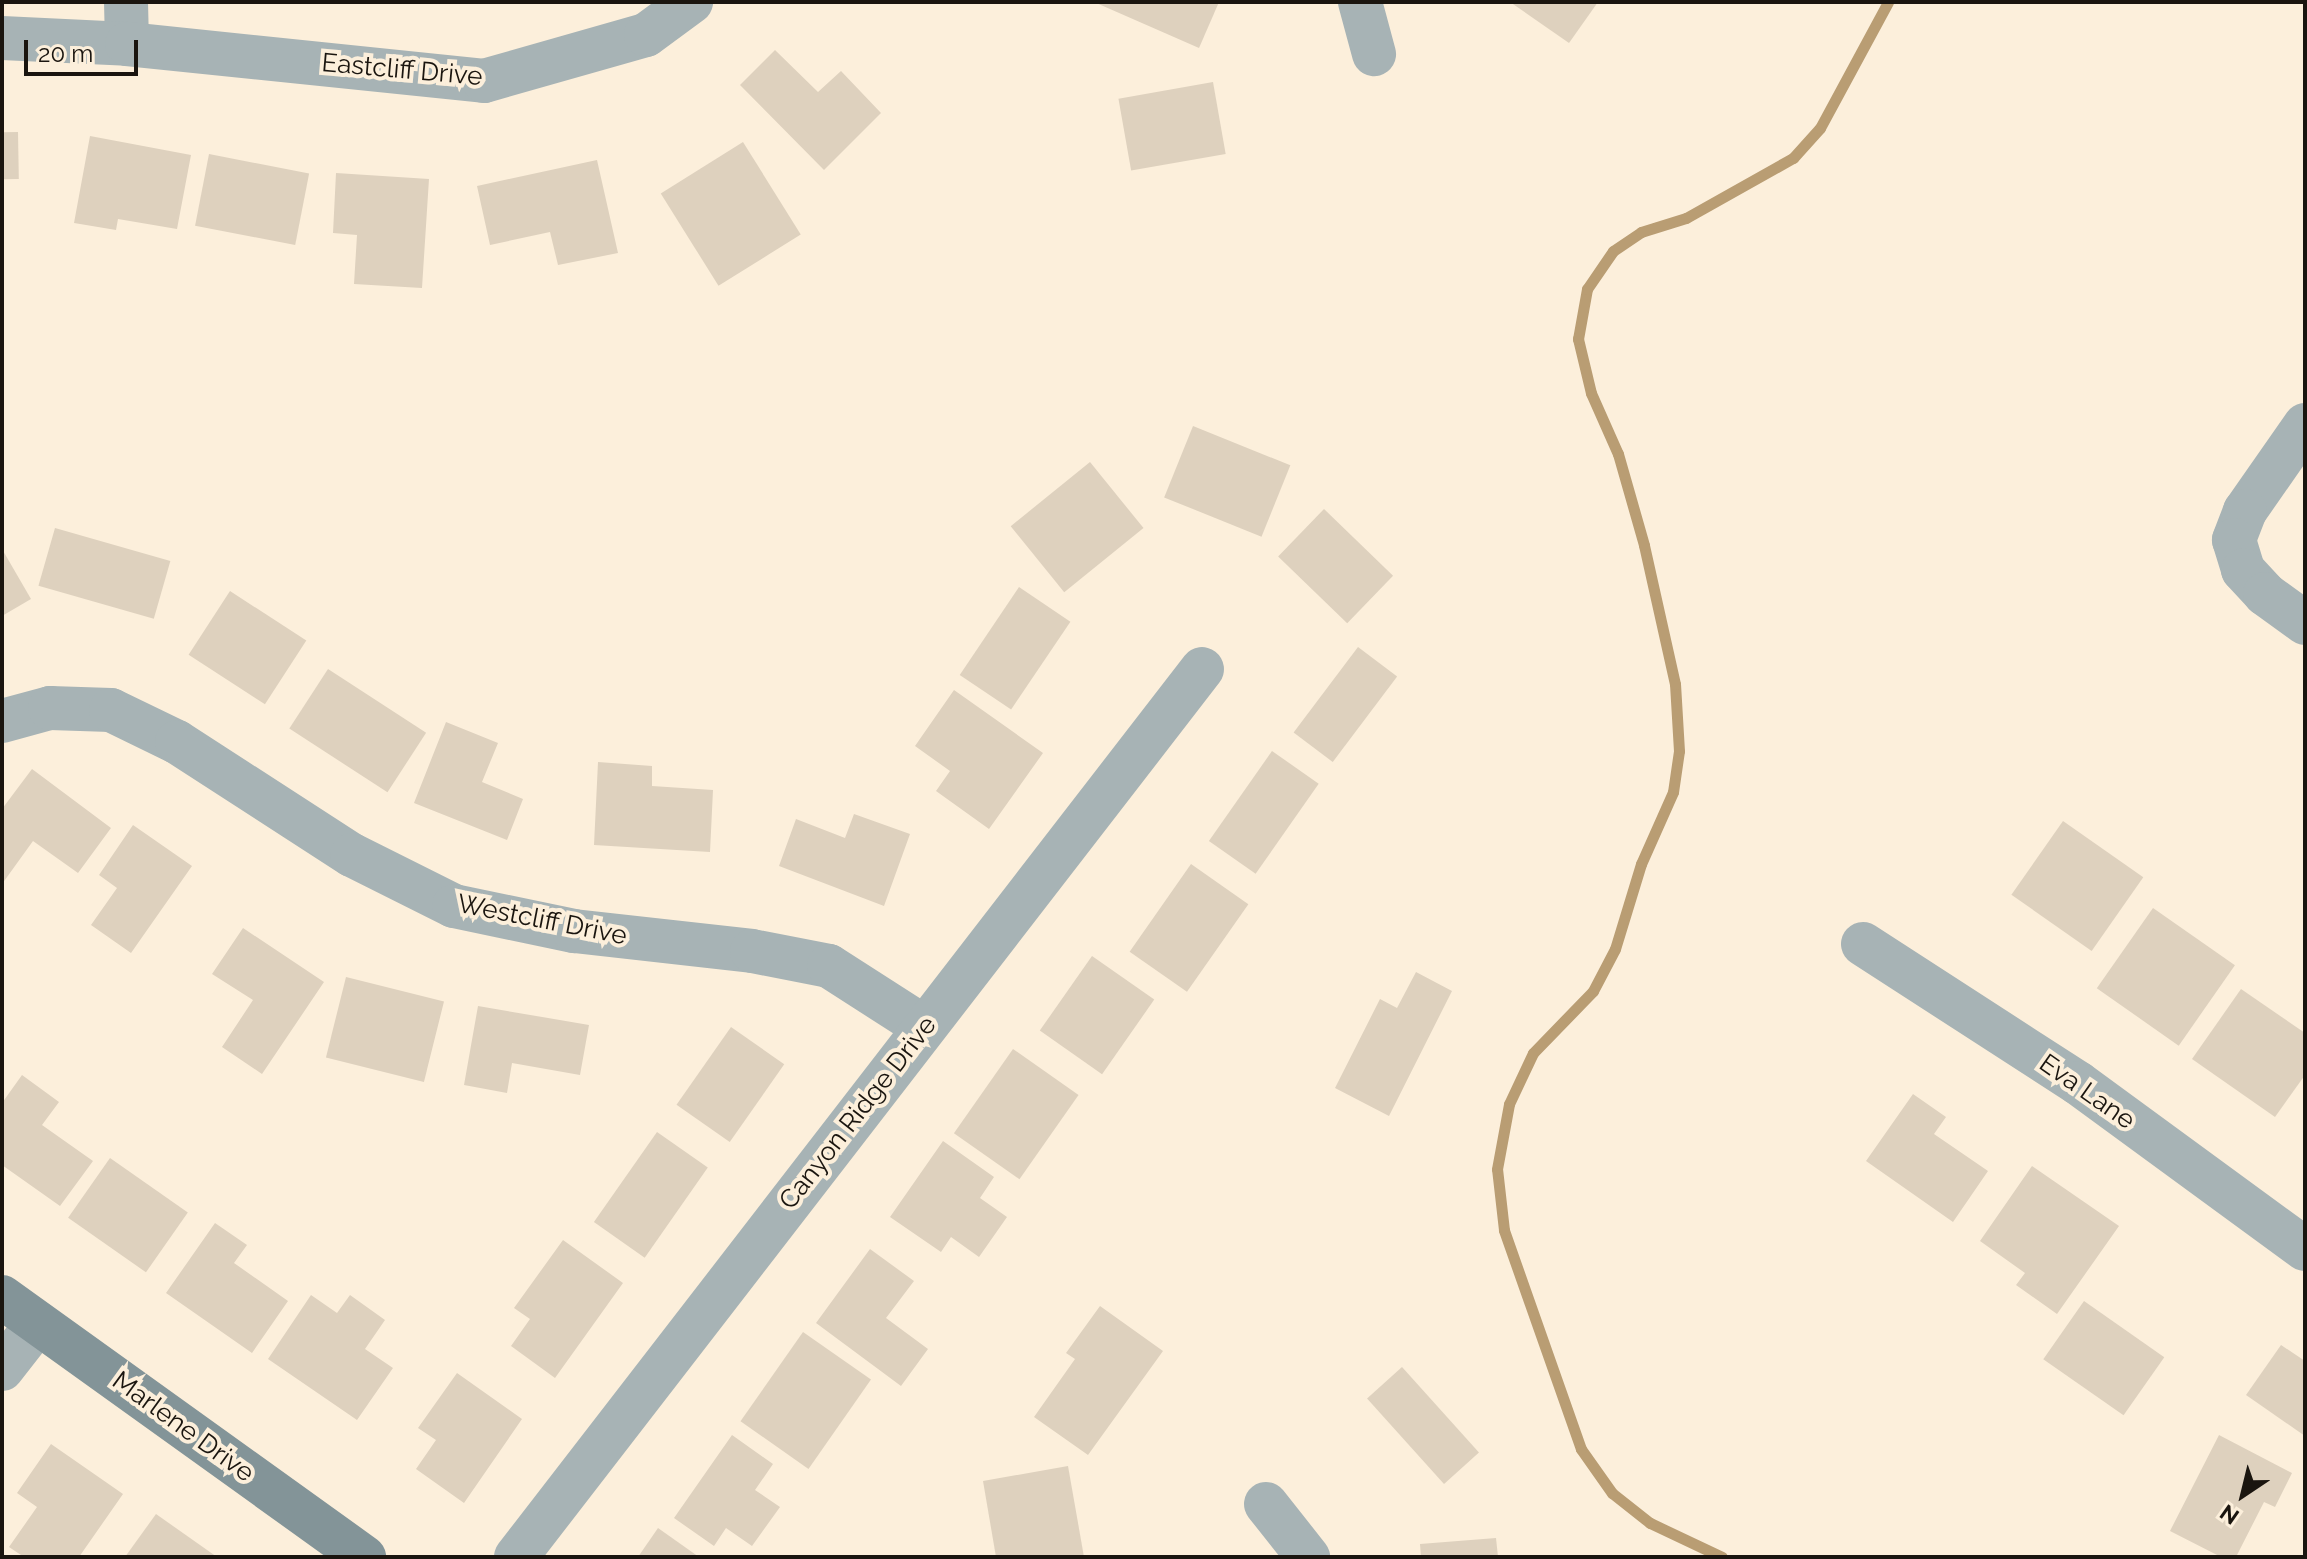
<!DOCTYPE html>
<style>
body{margin:0}
#map{position:relative;width:2307px;height:1559px;overflow:hidden;background:#fcefdb;font-family:Raleway,sans-serif}
div>[style]{position:absolute}
[style*='--x']{left:calc(var(--x)*1px);top:calc(var(--y)*1px);width:calc(var(--w)*1px);rotate:calc(var(--a)*1deg)}
.stream>*{height:11px;margin:-5.5px;padding:0 5.5px;transform-origin:5.5px;border-radius:5.5px;background:#b99d73}
.building>*{inset:0;background:#ded1be;transform-origin:0 0}
.street>*{height:44px;margin:-22px;padding:0 22px;transform-origin:22px;border-radius:22px;background:#a7b3b5}
.secondary>*{height:44px;margin:-22px;padding:0 22px;transform-origin:22px;border-radius:22px;background:#839498}
span{translate:-50% -50%;white-space:nowrap;text-align:center;line-height:1.15;-webkit-text-stroke:8px #fcefdb;paint-order:stroke}
.street-label{font-size:26px;color:#1a150f}
.frame{position:absolute;inset:0;border:4px solid #1a150f;pointer-events:none}
.north{position:absolute;left:2203px;top:1455px;width:80px;height:80px;-webkit-text-stroke:6px #fcefdb;paint-order:stroke;rotate:215deg;font-size:22px;font-weight:700;line-height:32px;text-align:center;color:#1a150f}
.north::after{content:'';display:block;margin:auto;width:28px;height:36px;background:#1a150f;clip-path:polygon(50% 0,100% 100%,50% 72%,0 100%)}
.scale{position:absolute;left:24px;top:40px;width:114px;height:36px;box-sizing:border-box;border:4px solid #1a150f;border-top:0;padding-left:10px;font-size:24px;line-height:28px;white-space:nowrap;color:#1a150f;-webkit-text-stroke:6px #fcefdb;paint-order:stroke}
</style>
<div id="map">
<div class="stream">
<div style="--x:1722;--y:1557;--w:80;--a:-154.7"></div>
<div style="--x:1650;--y:1523;--w:48;--a:-141.7"></div>
<div style="--x:1612;--y:1493;--w:54;--a:-125.2"></div>
<div style="--x:1581;--y:1449;--w:232;--a:-109.4"></div>
<div style="--x:1504;--y:1230;--w:61;--a:-96.5"></div>
<div style="--x:1497;--y:1169;--w:66;--a:-79.5"></div>
<div style="--x:1509;--y:1104;--w:56;--a:-64.8"></div>
<div style="--x:1533;--y:1053;--w:86;--a:-45.9"></div>
<div style="--x:1593;--y:991;--w:47;--a:-62.4"></div>
<div style="--x:1615;--y:949;--w:89;--a:-73"></div>
<div style="--x:1641;--y:864;--w:79;--a:-66"></div>
<div style="--x:1673;--y:792;--w:41;--a:-81.7"></div>
<div style="--x:1679;--y:751;--w:67;--a:-93.4"></div>
<div style="--x:1675;--y:684;--w:142;--a:-102.6"></div>
<div style="--x:1644;--y:545;--w:95;--a:-105.9"></div>
<div style="--x:1618;--y:454;--w:67;--a:-113.9"></div>
<div style="--x:1591;--y:393;--w:56;--a:-103.5"></div>
<div style="--x:1578;--y:339;--w:51;--a:-79.8"></div>
<div style="--x:1587;--y:289;--w:46;--a:-55.6"></div>
<div style="--x:1613;--y:251;--w:34;--a:-34"></div>
<div style="--x:1641;--y:232;--w:47;--a:-17.3"></div>
<div style="--x:1686;--y:218;--w:123;--a:-29.3"></div>
<div style="--x:1793;--y:158;--w:40;--a:-48"></div>
<div style="--x:1820;--y:128;--w:143;--a:-61.6"></div>
</div>
<div class="building">
<div style="clip-path:polygon(1094px 2px,1219px 2px,1199px 48px)"></div>
<div style="clip-path:polygon(1510px 2px,1598px 2px,1569px 43px)"></div>
<div style="clip-path:polygon(775px 50px,818px 92px,841px 71px,881px 113px,824px 170px,740px 85px)"></div>
<div style="left:1213px;top:82px;width:73px;height:96px;rotate:80deg"></div>
<div style="left:18px;top:132px;width:47px;height:16px;rotate:89deg"></div>
<div style="clip-path:polygon(90px 136px,191px 155px,177px 229px,118px 219px,116px 230px,74px 223px)"></div>
<div style="left:743px;top:142px;width:109px;height:97px;rotate:58deg"></div>
<div style="left:209px;top:154px;width:102px;height:73px;rotate:11deg"></div>
<div style="clip-path:polygon(597px 160px,618px 253px,558px 265px,550px 232px,490px 245px,477px 186px)"></div>
<div style="clip-path:polygon(336px 173px,429px 179px,422px 288px,354px 284px,357px 235px,333px 233px)"></div>
<div style="left:1193px;top:426px;width:105px;height:77px;rotate:22deg"></div>
<div style="left:1090px;top:462px;width:85px;height:102px;rotate:51deg"></div>
<div style="left:1324px;top:509px;width:96px;height:66px;rotate:44deg"></div>
<div style="left:55px;top:528px;width:120px;height:60px;rotate:16deg"></div>
<div style="clip-path:polygon(2px 549px,31px 599px,2px 616px)"></div>
<div style="left:1019px;top:587px;width:62px;height:106px;rotate:34deg"></div>
<div style="left:230px;top:591px;width:91px;height:76px;rotate:33deg"></div>
<div style="left:1358px;top:647px;width:49px;height:107px;rotate:37deg"></div>
<div style="left:328px;top:669px;width:117px;height:71px;rotate:33deg"></div>
<div style="clip-path:polygon(954px 690px,1043px 753px,989px 829px,936px 791px,950px 771px,915px 746px)"></div>
<div style="clip-path:polygon(446px 722px,498px 743px,482px 782px,523px 799px,507px 840px,414px 803px)"></div>
<div style="left:1272px;top:751px;width:57px;height:110px;rotate:35deg"></div>
<div style="clip-path:polygon(598px 762px,652px 766px,652px 786px,713px 790px,710px 852px,594px 845px)"></div>
<div style="clip-path:polygon(32px 769px,111px 828px,78px 873px,33px 841px,2px 884px,2px 809px)"></div>
<div style="clip-path:polygon(854px 814px,910px 834px,884px 906px,779px 866px,796px 819px,845px 838px)"></div>
<div style="left:2063px;top:821px;width:98px;height:90px;rotate:35deg"></div>
<div style="clip-path:polygon(133px 825px,192px 866px,131px 953px,91px 925px,117px 888px,99px 875px)"></div>
<div style="left:1191px;top:864px;width:70px;height:107px;rotate:35deg"></div>
<div style="left:2153px;top:908px;width:100px;height:98px;rotate:35deg"></div>
<div style="clip-path:polygon(243px 928px,324px 982px,262px 1074px,222px 1047px,253px 1000px,212px 974px)"></div>
<div style="left:1092px;top:956px;width:76px;height:91px;rotate:35deg"></div>
<div style="clip-path:polygon(1416px 972px,1452px 991px,1389px 1116px,1335px 1088px,1380px 999px,1397px 1008px)"></div>
<div style="left:346px;top:977px;width:101px;height:83px;rotate:14deg"></div>
<div style="clip-path:polygon(2241px 989px,2305px 1033px,2305px 1075px,2275px 1117px,2192px 1059px)"></div>
<div style="clip-path:polygon(478px 1006px,589px 1025px,580px 1075px,512px 1063px,507px 1093px,464px 1085px)"></div>
<div style="left:731px;top:1027px;width:65px;height:95px;rotate:35deg"></div>
<div style="left:1013px;top:1049px;width:80px;height:103px;rotate:35deg"></div>
<div style="clip-path:polygon(22px 1075px,59px 1102px,42px 1125px,93px 1161px,60px 1206px,2px 1165px,2px 1103px)"></div>
<div style="clip-path:polygon(1913px 1094px,1946px 1117px,1934px 1134px,1988px 1171px,1953px 1222px,1866px 1161px)"></div>
<div style="left:657px;top:1132px;width:62px;height:110px;rotate:35deg"></div>
<div style="clip-path:polygon(943px 1141px,994px 1177px,980px 1198px,1007px 1217px,979px 1257px,951px 1237px,941px 1252px,890px 1217px)"></div>
<div style="left:110px;top:1158px;width:95px;height:73px;rotate:35deg"></div>
<div style="clip-path:polygon(2032px 1166px,2119px 1226px,2057px 1314px,2016px 1285px,2025px 1273px,1980px 1241px)"></div>
<div style="clip-path:polygon(215px 1223px,247px 1245px,234px 1263px,288px 1301px,252px 1353px,166px 1293px)"></div>
<div style="clip-path:polygon(563px 1240px,623px 1283px,555px 1378px,511px 1346px,530px 1319px,514px 1308px)"></div>
<div style="clip-path:polygon(870px 1249px,914px 1281px,886px 1318px,928px 1349px,901px 1386px,816px 1323px)"></div>
<div style="clip-path:polygon(311px 1295px,337px 1313px,350px 1295px,385px 1320px,365px 1349px,393px 1368px,357px 1420px,268px 1359px)"></div>
<div style="left:2084px;top:1301px;width:98px;height:71px;rotate:35deg"></div>
<div style="clip-path:polygon(1100px 1306px,1163px 1351px,1088px 1455px,1034px 1417px,1075px 1359px,1066px 1353px)"></div>
<div style="left:803px;top:1332px;width:83px;height:109px;rotate:35deg"></div>
<div style="clip-path:polygon(2281px 1345px,2305px 1361px,2305px 1436px,2246px 1395px)"></div>
<div style="left:1402px;top:1367px;width:115px;height:47px;rotate:48deg"></div>
<div style="clip-path:polygon(457px 1373px,522px 1419px,464px 1503px,416px 1469px,436px 1440px,418px 1428px)"></div>
<div style="clip-path:polygon(732px 1435px,773px 1464px,755px 1490px,780px 1507px,752px 1546px,726px 1528px,714px 1546px,674px 1518px)"></div>
<div style="clip-path:polygon(2219px 1435px,2292px 1473px,2275px 1507px,2264px 1502px,2236px 1557px,2221px 1557px,2170px 1531px)"></div>
<div style="clip-path:polygon(51px 1444px,123px 1494px,79px 1557px,24px 1557px,9px 1547px,37px 1507px,17px 1493px)"></div>
<div style="clip-path:polygon(1068px 1466px,1084px 1557px,996px 1557px,983px 1481px)"></div>
<div style="clip-path:polygon(156px 1514px,217px 1557px,125px 1557px)"></div>
<div style="clip-path:polygon(658px 1528px,699px 1557px,638px 1557px)"></div>
<div style="clip-path:polygon(1496px 1538px,1498px 1557px,1421px 1557px,1420px 1544px)"></div>
</div>
<div class="street">
<div style="--x:126;--y:2;--w:42;--a:88.6"></div>
<div style="--x:1360;--y:2;--w:54;--a:74.9"></div>
<div style="--x:2;--y:38;--w:125;--a:2.7"></div>
<div style="--x:127;--y:44;--w:359;--a:5.9"></div>
<div style="--x:484;--y:81;--w:168;--a:-15.9"></div>
<div style="--x:646;--y:35;--w:56;--a:-36.3"></div>
<div style="--x:2305;--y:425;--w:105;--a:124.9"></div>
<div style="--x:2245;--y:511;--w:31;--a:111"></div>
<div style="--x:2234;--y:540;--w:31;--a:73"></div>
<div style="--x:2243;--y:570;--w:33;--a:47"></div>
<div style="--x:2265;--y:594;--w:49;--a:35.9"></div>
<div style="--x:2;--y:721;--w:50;--a:-15.2"></div>
<div style="--x:50;--y:708;--w:61;--a:1.9"></div>
<div style="--x:111;--y:710;--w:73;--a:25.9"></div>
<div style="--x:177;--y:742;--w:208;--a:32.9"></div>
<div style="--x:352;--y:855;--w:114;--a:26.6"></div>
<div style="--x:454;--y:906;--w:123;--a:11.8"></div>
<div style="--x:574;--y:931;--w:179;--a:6.4"></div>
<div style="--x:752;--y:951;--w:78;--a:11"></div>
<div style="--x:829;--y:966;--w:113;--a:32.7"></div>
<div style="--x:1863;--y:944;--w:256;--a:32.9"></div>
<div style="--x:2078;--y:1083;--w:281;--a:36.2"></div>
<div style="--x:2;--y:1369;--w:58;--a:-52"></div>
<div style="--x:1266;--y:1504;--w:68;--a:51.6"></div>
<div style="--x:516;--y:1557;--w:1122;--a:-52.31"></div>
</div>
<div class="secondary">
<div style="--x:2;--y:1297;--w:446;--a:35.7"></div>
</div>
<div class="street-label">
<span style="left:402px;top:70px;rotate:5deg">Eastcliff Drive</span>
<span style="left:542px;top:920px;rotate:11deg">Westcliff Drive</span>
<span style="left:2087px;top:1092px;rotate:35deg">Eva Lane</span>
<span style="left:858px;top:1113px;rotate:-52deg">Canyon Ridge Drive</span>
<span style="left:183px;top:1427px;rotate:36deg">Marlene Drive</span>
</div>
<div class="frame"></div>
<div class="north">N</div>
<div class="scale">20 m</div>
</div>
